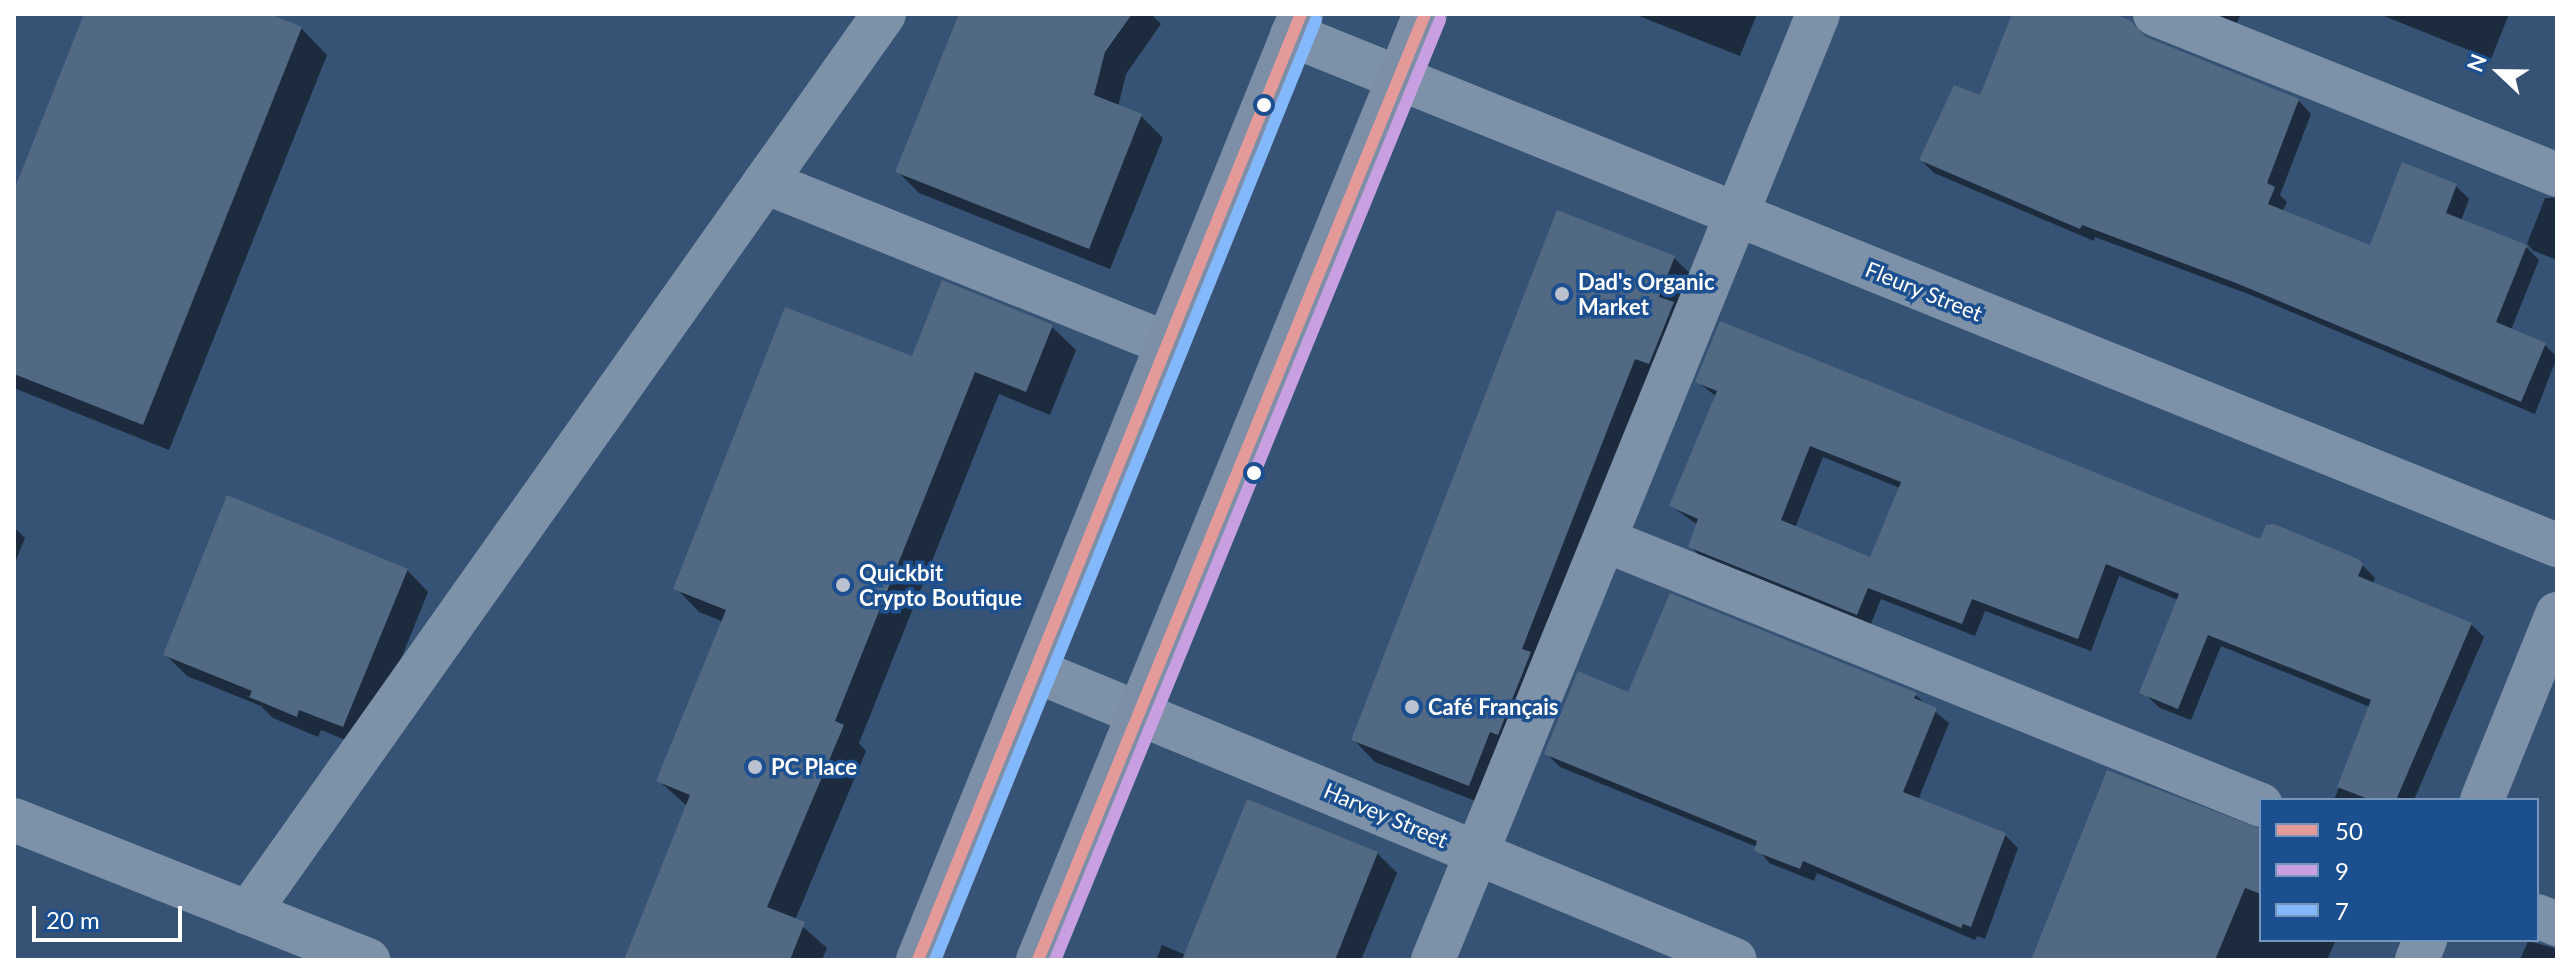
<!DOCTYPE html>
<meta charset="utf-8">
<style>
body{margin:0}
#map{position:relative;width:2571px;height:974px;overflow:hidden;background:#365274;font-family:Lato,sans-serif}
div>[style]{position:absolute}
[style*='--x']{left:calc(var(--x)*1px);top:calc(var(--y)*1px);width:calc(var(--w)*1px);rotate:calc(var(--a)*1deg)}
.shadow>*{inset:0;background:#0007}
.building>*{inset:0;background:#526984}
.minor>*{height:44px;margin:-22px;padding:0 22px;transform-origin:22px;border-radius:22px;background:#7d92a8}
.major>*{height:44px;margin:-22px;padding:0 22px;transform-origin:22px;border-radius:22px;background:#7d8ea7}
.bus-1>*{height:12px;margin:-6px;padding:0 6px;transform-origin:6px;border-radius:6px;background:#e59a9a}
.bus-2>*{height:12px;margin:-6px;padding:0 6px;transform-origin:6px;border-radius:6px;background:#c89fe0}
.bus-3>*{height:12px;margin:-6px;padding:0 6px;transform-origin:6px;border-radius:6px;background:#83b9fc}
.dots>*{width:22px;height:22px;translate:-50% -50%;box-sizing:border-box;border:4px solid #1b4f8f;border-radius:50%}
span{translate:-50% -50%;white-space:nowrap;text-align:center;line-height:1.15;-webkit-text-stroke:7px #1b4f8f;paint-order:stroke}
.poi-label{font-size:22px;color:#fff;font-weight:700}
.left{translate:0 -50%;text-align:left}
.street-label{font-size:22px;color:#fff}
.frame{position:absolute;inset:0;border:16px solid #fff;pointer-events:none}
.legend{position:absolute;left:2259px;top:798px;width:280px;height:144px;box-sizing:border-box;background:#1b4f8f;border:2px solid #7695bc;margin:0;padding:10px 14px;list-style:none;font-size:24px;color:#fff}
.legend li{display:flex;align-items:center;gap:16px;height:40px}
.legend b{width:40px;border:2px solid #7695bc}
.north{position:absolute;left:2459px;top:32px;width:80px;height:80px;-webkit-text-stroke:6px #1b4f8f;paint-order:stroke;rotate:292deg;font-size:22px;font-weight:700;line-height:32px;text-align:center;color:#fff}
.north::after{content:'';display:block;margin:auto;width:28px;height:36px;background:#fff;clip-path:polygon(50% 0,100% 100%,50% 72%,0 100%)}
.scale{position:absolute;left:32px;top:906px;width:150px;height:36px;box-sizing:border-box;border:4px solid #fff;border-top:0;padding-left:10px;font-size:24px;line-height:28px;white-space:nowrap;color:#fff;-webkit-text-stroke:6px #1b4f8f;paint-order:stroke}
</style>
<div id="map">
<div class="shadow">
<div style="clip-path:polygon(86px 14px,265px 14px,301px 28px,327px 55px,169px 450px,14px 388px,14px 195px)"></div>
<div style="clip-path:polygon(962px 14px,1151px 14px,1161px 24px,1126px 74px,1118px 107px,1141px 116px,1163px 138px,1110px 269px,919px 193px,897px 171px)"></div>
<div style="clip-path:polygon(1634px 14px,1757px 14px,1740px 56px)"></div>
<div style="clip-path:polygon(2016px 14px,2110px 14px,2148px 40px,2298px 100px,2311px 114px,2280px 195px,2287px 202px,2282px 212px,2371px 247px,2456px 186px,2469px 199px,2461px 221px,2534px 251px,2527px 244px,2545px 198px,2557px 198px,2557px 260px,2527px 248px,2539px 260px,2511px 330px,2545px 345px,2557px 357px,2535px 414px,2251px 295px,2095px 237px,2094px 241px,1934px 173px,1921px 160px,1981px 98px)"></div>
<div style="clip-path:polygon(2214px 14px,2241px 14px,2237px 23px)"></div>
<div style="clip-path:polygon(2379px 14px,2509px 14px,2491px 59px)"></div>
<div style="clip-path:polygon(1674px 258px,1696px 279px,1491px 807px,1375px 762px,1354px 740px)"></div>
<div style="clip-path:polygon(1052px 327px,1076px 350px,1050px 415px,999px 394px,859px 743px,866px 751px,795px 920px,827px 948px,822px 960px,626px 960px,687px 806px,658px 780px,724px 622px,699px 612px,676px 588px,913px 358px)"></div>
<div style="clip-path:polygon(evenodd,1698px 382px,2261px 541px,2357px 560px,2375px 578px,2373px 584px,2471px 624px,2484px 637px,2414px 800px,2334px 800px,2370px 707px,2221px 646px,2191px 720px,2160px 708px,2146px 695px,2178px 600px,2119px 576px,2091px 651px,1985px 611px,1975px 636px,1881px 599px,1870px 626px,1703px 559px,1690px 546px,1698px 525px,1671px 506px,1717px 397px,1698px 382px,1823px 457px,1900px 488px,1871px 560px,1795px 528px,1823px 457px)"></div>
<div style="clip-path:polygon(14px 527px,25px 538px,14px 565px)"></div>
<div style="clip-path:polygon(407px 570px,428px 592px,365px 748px,321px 730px,318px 737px,273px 718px,261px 706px,187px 676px,165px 654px)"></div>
<div style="clip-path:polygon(1629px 694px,1915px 695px,1949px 723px,1918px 800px,2005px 835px,2018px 848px,1985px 939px,1977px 936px,1975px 940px,1817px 873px,1814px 881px,1769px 863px,1757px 847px,1560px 767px,1546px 753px)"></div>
<div style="clip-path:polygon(2261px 833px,2261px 940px,2336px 940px,2327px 960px,2047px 960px)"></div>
<div style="clip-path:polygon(1377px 853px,1397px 873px,1361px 960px,1156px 960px,1162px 945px,1186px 955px)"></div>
<div style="clip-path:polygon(2528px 941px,2557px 949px,2557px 960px,2520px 960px)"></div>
</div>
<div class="building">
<div style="clip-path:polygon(84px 14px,270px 14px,302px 27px,143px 425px,14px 374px,14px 190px)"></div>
<div style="clip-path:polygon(959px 14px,1132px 14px,1105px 52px,1094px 95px,1142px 114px,1089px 249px,895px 172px)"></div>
<div style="clip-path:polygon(2012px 14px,2115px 14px,2131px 21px,2146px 37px,2299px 99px,2267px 183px,2275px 187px,2268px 204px,2370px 245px,2402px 162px,2457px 184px,2446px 213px,2527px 245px,2496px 322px,2546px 343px,2521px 402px,2236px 283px,2082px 225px,2080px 229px,1919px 160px,1954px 85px,1980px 95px)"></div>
<div style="clip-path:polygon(1557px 210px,1675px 256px,1659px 297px,1674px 302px,1649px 364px,1635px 359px,1522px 649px,1531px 652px,1498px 735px,1490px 732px,1469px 786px,1351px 740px)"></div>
<div style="clip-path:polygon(942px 280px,1053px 325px,1026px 392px,975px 372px,835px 721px,844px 725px,767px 907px,805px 922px,790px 960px,624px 960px,690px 795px,656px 781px,726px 610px,673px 589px,785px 307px,912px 356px)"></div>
<div style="clip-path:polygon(evenodd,1720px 321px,2260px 539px,2266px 525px,2274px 524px,2358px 559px,2363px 564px,2358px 576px,2472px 623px,2396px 800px,2371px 800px,2337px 787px,2371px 700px,2208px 635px,2178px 709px,2139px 693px,2179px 594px,2106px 564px,2078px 639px,1972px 599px,1962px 624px,1868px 588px,1857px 615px,1688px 547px,1698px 519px,1669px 506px,1717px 391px,1695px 382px,1720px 321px,1810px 446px,1901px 482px,1870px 557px,1781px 520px,1810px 446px)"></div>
<div style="clip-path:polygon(227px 495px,408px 569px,343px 727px,299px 710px,297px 717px,249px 697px,252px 691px,163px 655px)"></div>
<div style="clip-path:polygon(1670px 593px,1917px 693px,1914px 698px,1937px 708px,1903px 792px,2006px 833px,1971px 927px,1963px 924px,1961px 928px,1803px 861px,1800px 869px,1754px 851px,1757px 841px,1544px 754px,1578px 671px,1628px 692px)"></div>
<div style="clip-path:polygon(2107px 770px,2261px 829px,2261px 894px,2245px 888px,2215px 960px,2031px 960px)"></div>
<div style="clip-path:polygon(1247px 799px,1378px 852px,1335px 960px,1182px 960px)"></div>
</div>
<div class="minor">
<div style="--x:2155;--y:14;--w:433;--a:21.8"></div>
<div style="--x:1292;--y:35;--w:1364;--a:21.96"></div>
<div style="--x:765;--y:182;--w:434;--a:21.9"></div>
<div style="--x:1607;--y:541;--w:705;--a:21.98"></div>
<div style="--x:1036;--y:671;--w:756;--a:22.46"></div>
<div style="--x:2482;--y:800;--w:201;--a:-68"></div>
<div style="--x:14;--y:820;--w:381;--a:21.6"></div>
<div style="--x:248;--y:913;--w:1101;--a:-54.72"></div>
<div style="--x:2537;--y:916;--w:22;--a:22"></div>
<div style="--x:1433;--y:960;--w:1021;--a:-67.85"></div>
<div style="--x:2417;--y:960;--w:22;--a:-68"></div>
</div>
<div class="major">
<div style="--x:918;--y:960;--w:1021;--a:-67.96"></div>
<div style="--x:1038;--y:960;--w:1022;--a:-67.75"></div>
</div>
<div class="bus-1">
<div style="--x:918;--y:960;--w:1021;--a:-67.96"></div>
<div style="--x:1038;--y:960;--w:1022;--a:-67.75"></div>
</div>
<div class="bus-2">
<div style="--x:1055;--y:960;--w:1016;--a:-67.73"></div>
</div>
<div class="bus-3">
<div style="--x:935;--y:960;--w:1014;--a:-67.94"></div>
</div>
<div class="dots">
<div style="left:1264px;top:105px;background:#fff"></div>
<div style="left:1562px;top:294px;background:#b9c2ce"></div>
<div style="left:1254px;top:473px;background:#fff"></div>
<div style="left:843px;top:585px;background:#b9c2ce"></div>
<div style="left:1412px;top:707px;background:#b9c2ce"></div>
<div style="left:755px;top:767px;background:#b9c2ce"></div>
</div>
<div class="poi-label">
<span class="left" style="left:1578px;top:294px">Dad's Organic<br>Market</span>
<span class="left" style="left:859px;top:585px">Quickbit<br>Crypto Boutique</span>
<span class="left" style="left:1428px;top:707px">Café Français</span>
<span class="left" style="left:771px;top:767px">PC Place</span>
</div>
<div class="street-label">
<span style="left:1924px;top:291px;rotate:22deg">Fleury Street</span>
<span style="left:1386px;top:815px;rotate:23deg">Harvey Street</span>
</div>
<div class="frame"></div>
<ul class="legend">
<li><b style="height:10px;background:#e59a9a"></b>50</li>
<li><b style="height:10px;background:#c89fe0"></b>9</li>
<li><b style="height:10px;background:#83b9fc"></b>7</li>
</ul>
<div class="north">N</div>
<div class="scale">20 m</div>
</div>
